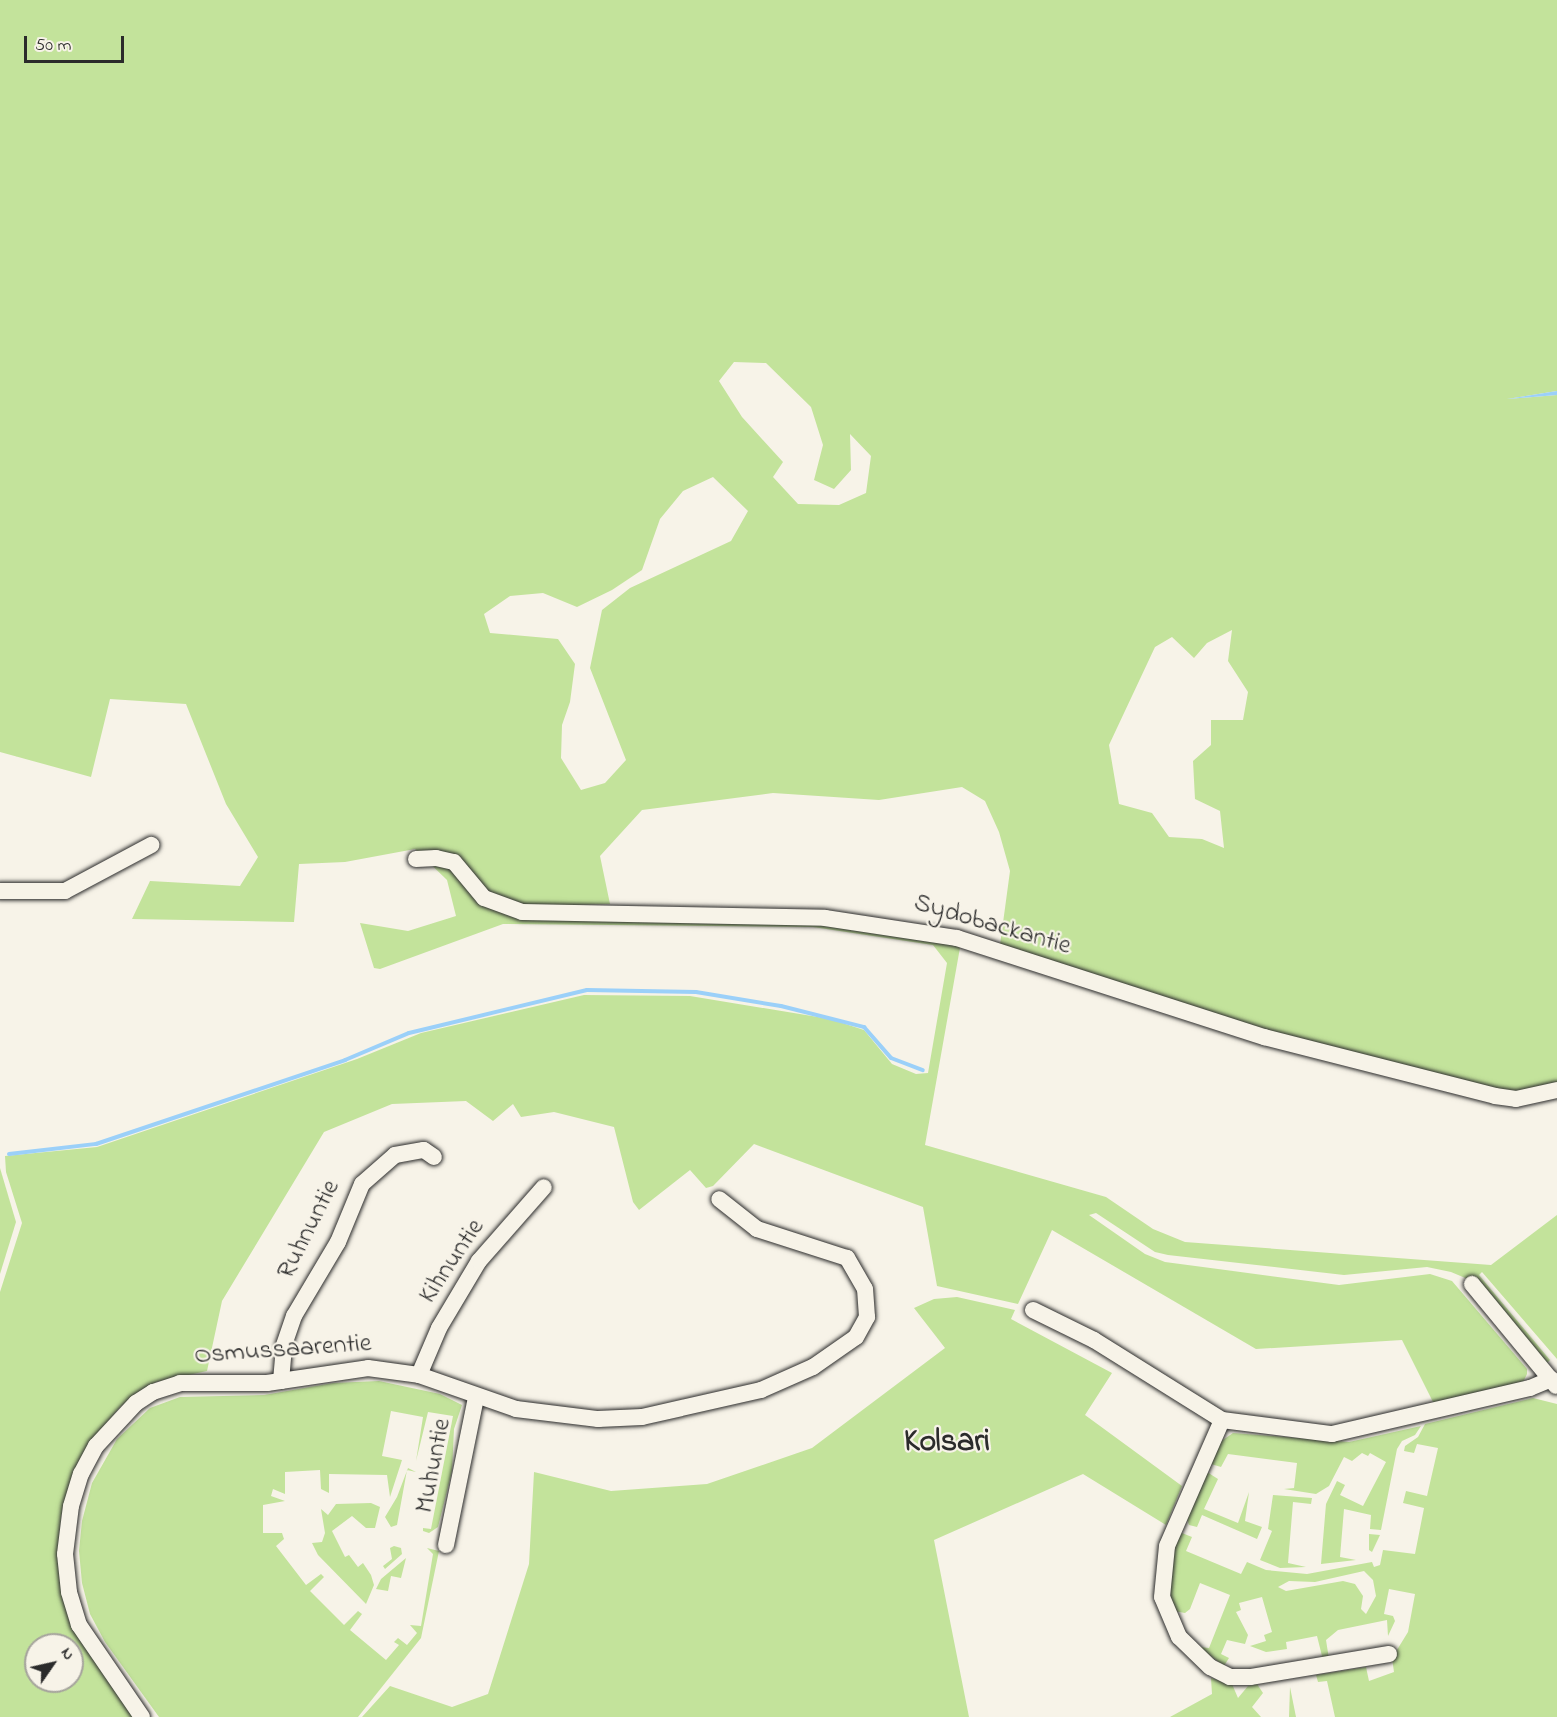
<!DOCTYPE html>
<style>
body{margin:0}
#map{position:relative;width:1557px;height:1717px;overflow:hidden;background:#f7f3e8;font-family:"Indie Flower",sans-serif}
div>[style]{position:absolute}
[style*='--x']{left:calc(var(--x)*1px);top:calc(var(--y)*1px);width:calc(var(--w)*1px);rotate:calc(var(--a)*1deg)}
.green>*{inset:0;background:#c3e39b}
.water>*{inset:0;background:#9bd0f9}
.stream>*{height:4px;margin:-2px;padding:0 2px;transform-origin:2px;border-radius:2px;background:#9bd0f9}
.roads{filter:drop-shadow(0 0 2px #2b2b2b) drop-shadow(0 0 2px #2b2b2b)}
.minor>*{height:16px;margin:-8px;padding:0 8px;transform-origin:8px;border-radius:8px;background:#f7f3e8}
span{translate:-50% -50%;white-space:nowrap;text-align:center;line-height:1.15;-webkit-text-stroke:4.5px #f7f3e8;paint-order:stroke}
.street-label{font-size:26px;color:#2b2b2b}
.district-label{font-size:32px;color:#2b2b2b;font-weight:700}
.north{position:absolute;left:24px;top:1633px;width:60px;height:60px;box-sizing:border-box;background:#f7f3e8;border:2px solid #a5a39c;border-radius:50%;rotate:56deg;font-size:16px;font-weight:700;line-height:24px;text-align:center;color:#2b2b2b}
.north::after{content:'';display:block;margin:auto;width:21px;height:27px;background:#2b2b2b;clip-path:polygon(50% 0,100% 100%,50% 72%,0 100%)}
.scale{position:absolute;left:24px;top:36px;width:100px;height:27px;box-sizing:border-box;border:3px solid #2b2b2b;border-top:0;padding-left:8px;font-size:18px;line-height:21px;white-space:nowrap;color:#2b2b2b;-webkit-text-stroke:4px #f7f3e8;paint-order:stroke}
</style>
<div id="map">
<div class="green">
<div style="clip-path:polygon(evenodd,0 0,1557px 0,1557px 391px,1507px 399px,1557px 395px,1557px 1084px,1519px 1092px,1494px 1090px,1256px 1028px,1000px 945px,1010px 871px,999px 832px,985px 801px,962px 787px,879px 800px,773px 793px,642px 810px,600px 856px,610px 904px,527px 906px,795px 919px,961px 942px,925px 1145px,1106px 1197px,1153px 1229px,1185px 1242px,1491px 1265px,1557px 1215px,1557px 1359px,1482px 1272px,1479px 1275px,1550px 1360px,1546px 1364px,1470px 1280px,1451px 1272px,1427px 1267px,1344px 1275px,1168px 1255px,1155px 1252px,1096px 1213px,1089px 1215px,1145px 1254px,1165px 1262px,1339px 1285px,1430px 1274px,1452px 1281px,1527px 1369px,1527px 1374px,1523px 1382px,1435px 1406px,1402px 1340px,1256px 1349px,1052px 1230px,1018px 1304px,937px 1286px,923px 1207px,754px 1144px,713px 1186px,706px 1188px,690px 1170px,639px 1210px,633px 1202px,614px 1127px,554px 1112px,521px 1117px,513px 1104px,493px 1121px,466px 1101px,392px 1104px,324px 1132px,222px 1301px,207px 1371px,156px 1382px,121px 1406px,96px 1435px,74px 1472px,61px 1516px,58px 1557px,63px 1593px,134px 1717px,0 1717px,0 1292px,22px 1223px,6px 1172px,5px 1156px,97px 1147px,357px 1059px,421px 1033px,584px 995px,690px 996px,830px 1019px,864px 1030px,892px 1064px,916px 1074px,928px 1073px,947px 963px,933px 945px,813px 927px,503px 924px,380px 969px,374px 968px,360px 923px,408px 931px,456px 916px,447px 880px,415px 849px,345px 862px,299px 864px,294px 922px,132px 919px,150px 881px,240px 886px,258px 857px,226px 804px,186px 704px,110px 699px,91px 777px,0 752px,0 0,734px 362px,766px 363px,811px 407px,823px 445px,814px 480px,834px 489px,851px 470px,850px 434px,871px 456px,866px 493px,839px 505px,798px 504px,773px 477px,783px 462px,742px 417px,719px 381px,734px 362px,0 0,713px 477px,748px 511px,731px 541px,630px 588px,602px 610px,590px 668px,626px 760px,605px 783px,581px 790px,561px 758px,562px 725px,570px 702px,575px 664px,558px 639px,490px 633px,484px 614px,510px 596px,543px 593px,577px 607px,612px 590px,642px 570px,660px 519px,683px 491px,713px 477px,0 0,1232px 630px,1228px 661px,1248px 692px,1243px 720px,1211px 720px,1211px 745px,1193px 761px,1195px 799px,1220px 811px,1224px 848px,1202px 839px,1169px 837px,1152px 813px,1119px 804px,1109px 745px,1155px 647px,1172px 637px,1194px 658px,1207px 643px,1232px 630px,0 0,36px 1645px,72px 1645px,72px 1681px,36px 1681px,36px 1645px)"></div>
<div style="clip-path:polygon(0 1168px,16px 1222px,0 1274px)"></div>
<div style="clip-path:polygon(957px 1297px,1015px 1310px,1011px 1319px,1112px 1373px,1085px 1415px,1182px 1486px,1166px 1525px,1083px 1474px,934px 1540px,969px 1717px,362px 1717px,390px 1686px,452px 1707px,488px 1694px,529px 1564px,534px 1472px,611px 1491px,707px 1484px,812px 1448px,945px 1348px,914px 1308px,934px 1299px)"></div>
<div style="clip-path:polygon(379px 1381px,440px 1394px,462px 1405px,454px 1429px,452px 1471px,438px 1527px,429px 1533px,423px 1531px,423px 1528px,431px 1529px,453px 1416px,428px 1412px,416px 1461px,423px 1417px,391px 1411px,382px 1456px,402px 1460px,390px 1497px,387px 1475px,329px 1474px,329px 1493px,321px 1489px,320px 1470px,285px 1472px,285px 1494px,273px 1489px,271px 1496px,285px 1501px,263px 1505px,263px 1533px,282px 1533px,284px 1539px,276px 1546px,306px 1585px,321px 1574px,324px 1577px,310px 1591px,344px 1625px,358px 1611px,362px 1614px,350px 1630px,386px 1660px,399px 1645px,394px 1642px,398px 1638px,407px 1645px,417px 1633px,410px 1625px,421px 1626px,433px 1554px,427px 1548px,439px 1551px,421px 1638px,358px 1717px,159px 1717px,105px 1642px,90px 1614px,82px 1583px,79px 1551px,82px 1521px,92px 1483px,117px 1439px,150px 1408px,180px 1397px,264px 1395px,333px 1383px)"></div>
<div style="clip-path:polygon(evenodd,1533px 1398px,1557px 1404px,1557px 1717px,1335px 1717px,1327px 1681px,1318px 1682px,1316px 1675px,1366px 1667px,1369px 1681px,1394px 1672px,1392px 1658px,1408px 1632px,1415px 1594px,1389px 1589px,1384px 1614px,1393px 1616px,1395px 1621px,1388px 1636px,1387px 1620px,1338px 1630px,1326px 1640px,1329px 1659px,1323px 1660px,1317px 1636px,1286px 1642px,1287px 1649px,1266px 1652px,1250px 1646px,1266px 1641px,1264px 1635px,1272px 1632px,1262px 1597px,1239px 1603px,1241px 1610px,1236px 1612px,1248px 1635px,1245px 1644px,1227px 1640px,1221px 1654px,1229px 1658px,1224px 1666px,1199px 1647px,1209px 1648px,1230px 1595px,1200px 1583px,1190px 1609px,1185px 1613px,1174px 1611px,1167px 1579px,1171px 1554px,1182px 1533px,1192px 1537px,1186px 1551px,1241px 1574px,1247px 1562px,1266px 1570px,1307px 1574px,1372px 1562px,1374px 1567px,1380px 1565px,1383px 1550px,1415px 1554px,1424px 1508px,1403px 1503px,1406px 1491px,1427px 1496px,1438px 1448px,1417px 1444px,1414px 1453px,1404px 1451px,1405px 1446px,1418px 1437px,1425px 1424px,1533px 1398px,1364px 1571px,1373px 1580px,1376px 1596px,1366px 1614px,1361px 1609px,1363px 1596px,1355px 1584px,1343px 1581px,1286px 1591px,1278px 1587px,1289px 1581px,1315px 1582px,1364px 1571px)"></div>
<div style="clip-path:polygon(1421px 1426px,1415px 1435px,1402px 1441px,1397px 1449px,1381px 1530px,1370px 1529px,1371px 1515px,1344px 1509px,1340px 1557px,1356px 1560px,1321px 1564px,1326px 1504px,1337px 1481px,1345px 1485px,1340px 1495px,1363px 1506px,1386px 1462px,1370px 1453px,1368px 1456px,1362px 1453px,1352px 1461px,1344px 1457px,1329px 1486px,1316px 1494px,1284px 1489px,1294px 1488px,1297px 1463px,1228px 1454px,1221px 1467px,1211px 1464px,1220px 1442px,1233px 1433px,1349px 1442px)"></div>
<div style="clip-path:polygon(408px 1468px,416px 1472px,407px 1470px,397px 1525px,391px 1527px,385px 1517px,397px 1497px)"></div>
<div style="clip-path:polygon(1207px 1472px,1218px 1479px,1204px 1509px,1238px 1523px,1249px 1492px,1245px 1521px,1262px 1527px,1257px 1539px,1202px 1515px,1197px 1527px,1189px 1525px,1187px 1519px)"></div>
<div style="clip-path:polygon(1273px 1495px,1312px 1498px,1311px 1504px,1293px 1502px,1288px 1563px,1306px 1567px,1280px 1568px,1260px 1560px,1272px 1531px,1268px 1529px)"></div>
<div style="clip-path:polygon(371px 1503px,380px 1507px,375px 1528px,366px 1528px,352px 1516px,332px 1531px,345px 1557px,349px 1555px,358px 1567px,363px 1563px,371px 1575px,374px 1585px,366px 1604px,318px 1555px,312px 1543px,322px 1542px,325px 1533px,321px 1509px,328px 1515px,336px 1504px)"></div>
<div style="clip-path:polygon(1369px 1534px,1380px 1535px,1372px 1552px,1369px 1550px)"></div>
<div style="clip-path:polygon(394px 1546px,401px 1548px,402px 1554px,385px 1569px,383px 1566px,392px 1559px,390px 1548px)"></div>
<div style="clip-path:polygon(406px 1558px,401px 1578px,391px 1576px,388px 1591px,376px 1589px,381px 1579px)"></div>
<div style="clip-path:polygon(1211px 1678px,1232px 1684px,1238px 1698px,1248px 1686px,1257px 1684px,1263px 1693px,1252px 1707px,1261px 1717px,1170px 1717px,1212px 1694px)"></div>
<div style="clip-path:polygon(1290px 1687px,1296px 1717px,1289px 1717px)"></div>
</div>
<div class="water">
<div style="clip-path:polygon(1557px 391px,1557px 395px,1507px 399px)"></div>
</div>
<div class="stream">
<div style="--x:9;--y:1154;--w:88;--a:-6.6"></div>
<div style="--x:96;--y:1144;--w:263;--a:-18.6"></div>
<div style="--x:345;--y:1060;--w:69;--a:-22.9"></div>
<div style="--x:409;--y:1033;--w:183;--a:-13.6"></div>
<div style="--x:587;--y:990;--w:109;--a:1.1"></div>
<div style="--x:696;--y:992;--w:86;--a:9.4"></div>
<div style="--x:781;--y:1006;--w:86;--a:14.2"></div>
<div style="--x:864;--y:1027;--w:41;--a:48.9"></div>
<div style="--x:891;--y:1058;--w:34;--a:21"></div>
</div>
<div class="roads">
<div class="minor">
<div style="--x:416;--y:859;--w:20;--a:-3"></div>
<div style="--x:436;--y:858;--w:18;--a:13"></div>
<div style="--x:454;--y:862;--w:47;--a:50.2"></div>
<div style="--x:484;--y:898;--w:40;--a:20.2"></div>
<div style="--x:522;--y:912;--w:303;--a:1.1"></div>
<div style="--x:825;--y:918;--w:134;--a:8.6"></div>
<div style="--x:957;--y:938;--w:323;--a:17.9"></div>
<div style="--x:1264;--y:1037;--w:238;--a:14.3"></div>
<div style="--x:1495;--y:1096;--w:21;--a:8"></div>
<div style="--x:1516;--y:1099;--w:42;--a:-12.4"></div>
<div style="--x:0;--y:891;--w:65;--a:0"></div>
<div style="--x:65;--y:891;--w:98;--a:-28.1"></div>
<div style="--x:1472;--y:1284;--w:132;--a:50.5"></div>
<div style="--x:1033;--y:1310;--w:68;--a:26.2"></div>
<div style="--x:1094;--y:1340;--w:151;--a:32"></div>
<div style="--x:419;--y:1375;--w:51;--a:-66.9"></div>
<div style="--x:439;--y:1328;--w:78;--a:-59.2"></div>
<div style="--x:479;--y:1261;--w:98;--a:-48.7"></div>
<div style="--x:281;--y:1381;--w:36;--a:-85"></div>
<div style="--x:284;--y:1345;--w:31;--a:-71"></div>
<div style="--x:294;--y:1316;--w:86;--a:-59.3"></div>
<div style="--x:338;--y:1242;--w:63;--a:-67.5"></div>
<div style="--x:362;--y:1184;--w:44;--a:-41.3"></div>
<div style="--x:395;--y:1155;--w:29;--a:-10"></div>
<div style="--x:424;--y:1150;--w:12;--a:35"></div>
<div style="--x:446;--y:1545;--w:151;--a:-78.5"></div>
<div style="--x:1389;--y:1654;--w:141;--a:170.6"></div>
<div style="--x:1250;--y:1677;--w:20;--a:180"></div>
<div style="--x:1230;--y:1677;--w:22;--a:-153"></div>
<div style="--x:1210;--y:1667;--w:43;--a:-135.9"></div>
<div style="--x:1179;--y:1637;--w:43;--a:-113"></div>
<div style="--x:1162;--y:1597;--w:51;--a:-84.4"></div>
<div style="--x:1167;--y:1546;--w:137;--a:-66.4"></div>
<div style="--x:1222;--y:1420;--w:111;--a:7.3"></div>
<div style="--x:1332;--y:1434;--w:203;--a:-13.1"></div>
<div style="--x:1530;--y:1388;--w:23;--a:-23"></div>
<div style="--x:142;--y:1717;--w:112;--a:-124.4"></div>
<div style="--x:79;--y:1625;--w:34;--a:-107"></div>
<div style="--x:69;--y:1592;--w:38;--a:-96"></div>
<div style="--x:65;--y:1554;--w:48;--a:-82.9"></div>
<div style="--x:71;--y:1506;--w:34;--a:-73"></div>
<div style="--x:81;--y:1474;--w:32;--a:-62"></div>
<div style="--x:96;--y:1446;--w:59;--a:-47.1"></div>
<div style="--x:136;--y:1403;--w:20;--a:-33"></div>
<div style="--x:153;--y:1392;--w:28;--a:-18"></div>
<div style="--x:180;--y:1383;--w:87;--a:0"></div>
<div style="--x:267;--y:1383;--w:102;--a:-8.4"></div>
<div style="--x:368;--y:1368;--w:51;--a:7.8"></div>
<div style="--x:419;--y:1375;--w:103;--a:19.3"></div>
<div style="--x:516;--y:1409;--w:83;--a:7"></div>
<div style="--x:598;--y:1419;--w:44;--a:-2.6"></div>
<div style="--x:642;--y:1417;--w:122;--a:-12.8"></div>
<div style="--x:761;--y:1390;--w:57;--a:-23.9"></div>
<div style="--x:813;--y:1367;--w:52;--a:-34.9"></div>
<div style="--x:856;--y:1337;--w:23;--a:-61"></div>
<div style="--x:867;--y:1317;--w:28;--a:-94"></div>
<div style="--x:865;--y:1289;--w:36;--a:-120"></div>
<div style="--x:847;--y:1258;--w:95;--a:-162.1"></div>
<div style="--x:757;--y:1229;--w:48;--a:-141.7"></div>
</div>
</div>
<div class="street-label">
<span style="left:992px;top:926px;rotate:16deg">Sydobackantie</span>
<span style="left:310px;top:1230px;rotate:-63deg">Ruhnuntie</span>
<span style="left:453px;top:1262px;rotate:-56deg">Kihnuntie</span>
<span style="left:283px;top:1351px;rotate:-4deg">Osmussaarentie</span>
<span style="left:435px;top:1466px;rotate:-79deg">Muhuntie</span>
</div>
<div class="district-label">
<span style="left:947px;top:1443px">Kolsari</span>
</div>
<div class="north">N</div>
<div class="scale">50 m</div>
</div>
